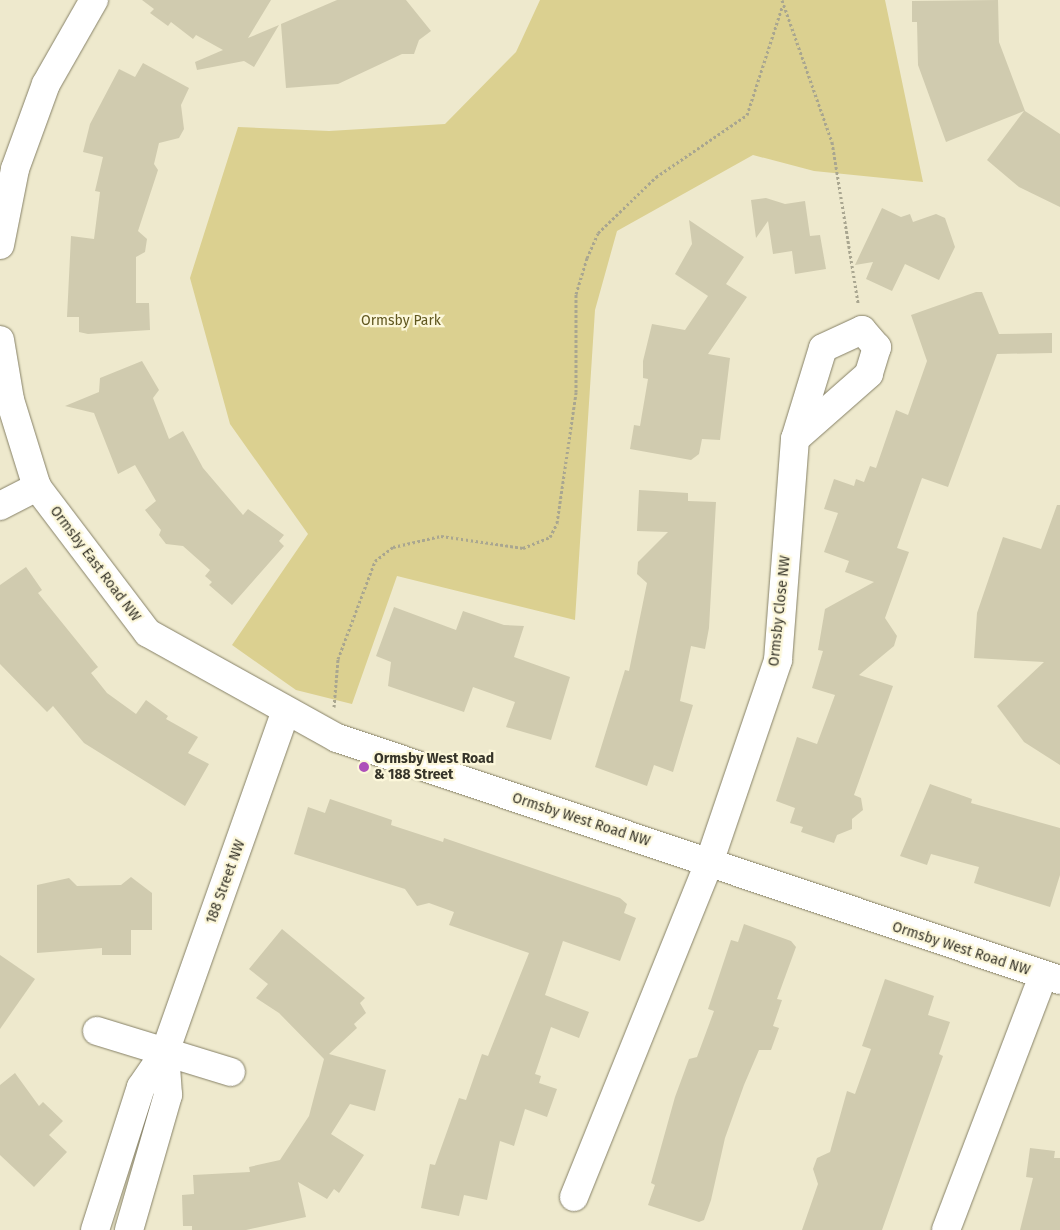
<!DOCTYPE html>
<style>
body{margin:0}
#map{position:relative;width:1060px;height:1230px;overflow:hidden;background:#eee9cd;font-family:"Fira Sans",sans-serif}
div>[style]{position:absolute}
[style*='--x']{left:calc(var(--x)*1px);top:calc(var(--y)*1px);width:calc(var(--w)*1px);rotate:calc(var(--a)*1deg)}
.green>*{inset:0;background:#dbd090}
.building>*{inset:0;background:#d0cbaf}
.path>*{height:3px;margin-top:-1.5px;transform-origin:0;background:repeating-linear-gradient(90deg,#a9a690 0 2.5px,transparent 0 5px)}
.roads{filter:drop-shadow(0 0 1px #868167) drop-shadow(0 0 1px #868167)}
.minor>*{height:28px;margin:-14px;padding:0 14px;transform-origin:14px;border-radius:14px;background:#fff}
.tertiary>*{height:28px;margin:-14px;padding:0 14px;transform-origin:14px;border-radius:14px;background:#fff}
.dots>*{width:14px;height:14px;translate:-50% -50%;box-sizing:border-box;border:2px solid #fcf7da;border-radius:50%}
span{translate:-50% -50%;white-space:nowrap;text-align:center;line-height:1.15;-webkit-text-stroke:4.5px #fcf7da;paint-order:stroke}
.park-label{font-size:14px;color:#60571f}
.street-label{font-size:14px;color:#363429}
.poi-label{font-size:14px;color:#363429;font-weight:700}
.left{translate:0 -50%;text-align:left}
</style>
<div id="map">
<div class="green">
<div style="clip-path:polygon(540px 0,885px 0,923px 182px,814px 171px,753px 155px,617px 231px,595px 310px,575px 620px,397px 576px,352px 704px,296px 690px,232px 645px,308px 534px,230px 424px,190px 278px,238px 127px,329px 131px,445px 124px,516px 52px)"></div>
</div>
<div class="building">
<div style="clip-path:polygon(142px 0,271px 0,248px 38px,279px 25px,254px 67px,244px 61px,197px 70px,195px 62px,223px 50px,196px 35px,193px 39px,171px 22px,168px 26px,150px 13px,154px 9px)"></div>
<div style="clip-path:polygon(337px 0,406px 0,431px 31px,419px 40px,414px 54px,402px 54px,338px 84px,286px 88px,281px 24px)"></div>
<div style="clip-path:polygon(998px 0,999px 42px,1025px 111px,1060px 134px,1060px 207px,1019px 187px,987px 160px,1024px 111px,946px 142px,918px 65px,917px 22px,912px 22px,912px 1px)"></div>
<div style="clip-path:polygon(143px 63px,189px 88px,181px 105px,184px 129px,179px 138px,159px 143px,154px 164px,158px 170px,138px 231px,147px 239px,145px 252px,136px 257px,136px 303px,149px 303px,150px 330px,88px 334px,79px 332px,79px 317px,67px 317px,71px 236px,94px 239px,100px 192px,95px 191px,103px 157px,83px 152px,90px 124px,119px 69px,135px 77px)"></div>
<div style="clip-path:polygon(766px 198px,785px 204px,805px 201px,810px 236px,820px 235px,826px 269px,795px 274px,792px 251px,773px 254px,768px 221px,756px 238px,751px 200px)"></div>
<div style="clip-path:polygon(882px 208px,901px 217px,910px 214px,913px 222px,936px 214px,945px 218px,955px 247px,939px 280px,905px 264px,892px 291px,866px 279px,873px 262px,855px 265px)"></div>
<div style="clip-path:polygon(689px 220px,744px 257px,726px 284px,747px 297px,708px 354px,730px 358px,720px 440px,702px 439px,699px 454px,691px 460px,630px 449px,634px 425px,640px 426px,648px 379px,643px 378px,643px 361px,652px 324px,685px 330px,708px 296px,675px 274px,692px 244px)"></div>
<div style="clip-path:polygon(976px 292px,982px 292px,999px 334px,1052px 333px,1052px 353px,997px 354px,948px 487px,922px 478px,897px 548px,909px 552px,885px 618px,897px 636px,894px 646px,859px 675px,893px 686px,854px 795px,861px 798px,863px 810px,852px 819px,852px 829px,837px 835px,834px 843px,801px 832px,803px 827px,790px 823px,795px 808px,776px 801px,797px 737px,817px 744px,835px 695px,812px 688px,823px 651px,818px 650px,825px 609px,874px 582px,845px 572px,849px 561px,824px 552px,838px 513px,824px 509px,834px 479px,854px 486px,856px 479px,864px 482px,870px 466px,876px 468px,896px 410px,908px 415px,927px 361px,911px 315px)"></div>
<div style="clip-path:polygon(142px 361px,159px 390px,153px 398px,169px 439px,183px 431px,203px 468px,243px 515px,248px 509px,284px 535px,279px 541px,284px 546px,232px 605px,209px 585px,212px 582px,205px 576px,210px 570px,183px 546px,166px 544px,159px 535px,161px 530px,145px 510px,156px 501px,135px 465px,118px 474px,94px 413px,65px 406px,99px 392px,100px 378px)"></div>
<div style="clip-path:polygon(639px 490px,688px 493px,688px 501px,716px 502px,709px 628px,705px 649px,691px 646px,680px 701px,693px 705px,673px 772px,654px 765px,647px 786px,595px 767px,625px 670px,629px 671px,647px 583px,637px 574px,638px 562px,668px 532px,637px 531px)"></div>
<div style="clip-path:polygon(1057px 505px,1060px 505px,1060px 765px,1024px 742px,997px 706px,1044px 662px,974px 658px,977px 613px,1003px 537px,1041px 549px)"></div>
<div style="clip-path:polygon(26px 567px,42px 590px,38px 593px,98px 667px,91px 673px,107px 693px,136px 714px,146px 700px,168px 716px,166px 719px,198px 737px,188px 753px,209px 764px,185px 806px,84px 743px,53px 706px,47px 712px,0 664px,0 585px)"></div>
<div style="clip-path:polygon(394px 607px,456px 630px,463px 611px,504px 625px,524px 626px,514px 657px,570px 677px,551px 740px,506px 727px,515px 702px,473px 687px,464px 712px,388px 686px,391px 662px,376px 656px)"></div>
<div style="clip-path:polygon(930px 784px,972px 799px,971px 803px,1060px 828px,1060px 875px,1050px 907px,974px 883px,979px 867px,931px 854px,927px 865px,900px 856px)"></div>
<div style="clip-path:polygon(330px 799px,392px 820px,391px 825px,443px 842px,444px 838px,620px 898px,627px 904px,624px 913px,636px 918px,620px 961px,563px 941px,545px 995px,589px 1012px,579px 1038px,551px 1027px,535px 1074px,541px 1076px,539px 1083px,557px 1089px,547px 1117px,525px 1109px,514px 1146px,500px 1141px,487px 1200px,464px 1195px,459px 1216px,421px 1208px,430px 1164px,435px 1165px,459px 1098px,466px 1100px,482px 1054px,488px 1056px,529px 953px,449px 925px,454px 912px,429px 903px,417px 906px,405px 889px,294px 854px,308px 807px,325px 813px)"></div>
<div style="clip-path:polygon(131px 877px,152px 893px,152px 930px,131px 930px,131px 955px,102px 955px,102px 948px,37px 953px,37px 885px,69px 878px,77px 886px,121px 885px)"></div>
<div style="clip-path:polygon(744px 924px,791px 941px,796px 947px,777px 999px,782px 1000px,773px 1026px,779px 1028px,771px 1050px,759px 1050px,744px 1085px,725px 1138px,711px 1200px,704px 1220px,699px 1222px,648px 1205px,655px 1185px,651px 1183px,675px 1097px,689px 1059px,697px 1057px,714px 1011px,708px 1009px,731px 940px,738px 942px)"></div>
<div style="clip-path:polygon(282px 929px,365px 998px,360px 1003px,366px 1013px,354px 1024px,357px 1028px,329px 1054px,386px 1070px,375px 1111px,350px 1104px,331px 1134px,364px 1155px,339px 1193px,334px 1189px,327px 1199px,298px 1182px,306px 1217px,246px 1230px,192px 1230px,192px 1226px,183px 1226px,182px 1195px,194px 1194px,193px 1175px,250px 1172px,249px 1167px,280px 1160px,309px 1116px,324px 1059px,279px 1013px,256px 998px,268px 984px,249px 969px)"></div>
<div style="clip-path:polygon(0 955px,35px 979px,0 1029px)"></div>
<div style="clip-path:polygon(885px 979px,934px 996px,928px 1015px,950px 1022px,939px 1054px,943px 1056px,882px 1230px,802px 1230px,818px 1184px,813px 1169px,817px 1158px,830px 1152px,847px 1091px,855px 1094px,871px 1049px,862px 1046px)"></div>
<div style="clip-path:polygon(15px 1073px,39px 1106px,43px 1102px,63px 1121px,49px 1135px,67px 1152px,34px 1187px,0 1155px,0 1085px)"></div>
<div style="clip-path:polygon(1030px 1148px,1055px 1151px,1054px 1158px,1060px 1158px,1060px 1230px,1020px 1230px,1033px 1178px,1026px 1177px)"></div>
</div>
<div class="path">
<div style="--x:782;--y:0;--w:151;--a:70.6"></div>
<div style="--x:832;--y:142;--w:163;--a:80.8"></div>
<div style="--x:334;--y:707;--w:48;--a:-85.2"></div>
<div style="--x:338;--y:659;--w:105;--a:-69.3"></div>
<div style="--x:375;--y:561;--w:23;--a:-38"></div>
<div style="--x:393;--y:547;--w:49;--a:-12.9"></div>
<div style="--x:441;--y:536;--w:83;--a:8.3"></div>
<div style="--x:523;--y:548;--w:29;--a:-22"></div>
<div style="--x:550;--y:537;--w:16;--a:-63"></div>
<div style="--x:557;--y:523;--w:132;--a:-81.7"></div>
<div style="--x:576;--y:392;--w:98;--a:-90"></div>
<div style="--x:576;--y:294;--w:38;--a:-73"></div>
<div style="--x:587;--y:258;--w:27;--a:-66"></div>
<div style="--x:598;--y:233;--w:81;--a:-44"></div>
<div style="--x:656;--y:177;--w:110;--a:-34.3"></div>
<div style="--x:747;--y:115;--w:114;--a:-72"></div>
</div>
<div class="roads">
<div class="minor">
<div style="--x:0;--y:506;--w:42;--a:-27.2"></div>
<div style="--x:97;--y:1031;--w:140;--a:17"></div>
<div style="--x:574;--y:1197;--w:360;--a:-68"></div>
<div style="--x:709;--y:863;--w:214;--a:-71.2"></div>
<div style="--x:778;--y:660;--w:222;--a:-85.6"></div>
<div style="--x:795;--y:439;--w:95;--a:-72.9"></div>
<div style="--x:823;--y:348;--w:43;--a:-24.8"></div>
<div style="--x:862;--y:330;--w:23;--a:49"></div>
<div style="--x:877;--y:347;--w:28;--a:107"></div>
<div style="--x:869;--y:374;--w:98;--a:138.7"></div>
<div style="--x:946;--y:1230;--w:272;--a:-69.1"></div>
</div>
<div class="tertiary">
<div style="--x:0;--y:245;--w:77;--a:-78.8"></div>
<div style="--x:15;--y:169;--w:90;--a:-70"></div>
<div style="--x:46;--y:84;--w:97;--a:-60.3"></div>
<div style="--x:0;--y:340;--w:61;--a:80.5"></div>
<div style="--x:10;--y:400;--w:91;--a:72.8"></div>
<div style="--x:37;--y:487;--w:183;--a:52.8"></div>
<div style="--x:148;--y:633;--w:216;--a:29.1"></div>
<div style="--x:337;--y:738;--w:762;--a:18.51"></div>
<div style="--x:95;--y:1230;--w:150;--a:-72.2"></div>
<div style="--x:141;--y:1087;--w:42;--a:-55.6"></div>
<div style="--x:165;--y:1052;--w:362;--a:-70.5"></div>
<div style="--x:129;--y:1230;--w:141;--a:-73.9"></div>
<div style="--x:168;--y:1095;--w:43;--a:-94"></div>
</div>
</div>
<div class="dots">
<div style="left:364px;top:767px;background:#ad4fb9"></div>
</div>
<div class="park-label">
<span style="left:401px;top:321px">Ormsby Park</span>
</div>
<div class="street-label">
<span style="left:95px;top:564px;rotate:53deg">Ormsby East Road NW</span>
<span style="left:780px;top:611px;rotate:-84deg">Ormsby Close NW</span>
<span style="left:581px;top:820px;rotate:18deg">Ormsby West Road NW</span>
<span style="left:226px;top:882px;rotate:-70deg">188 Street NW</span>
<span style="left:961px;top:949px;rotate:18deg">Ormsby West Road NW</span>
</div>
<div class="poi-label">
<span class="left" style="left:374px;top:767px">Ormsby West Road<br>&amp; 188 Street</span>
</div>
</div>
